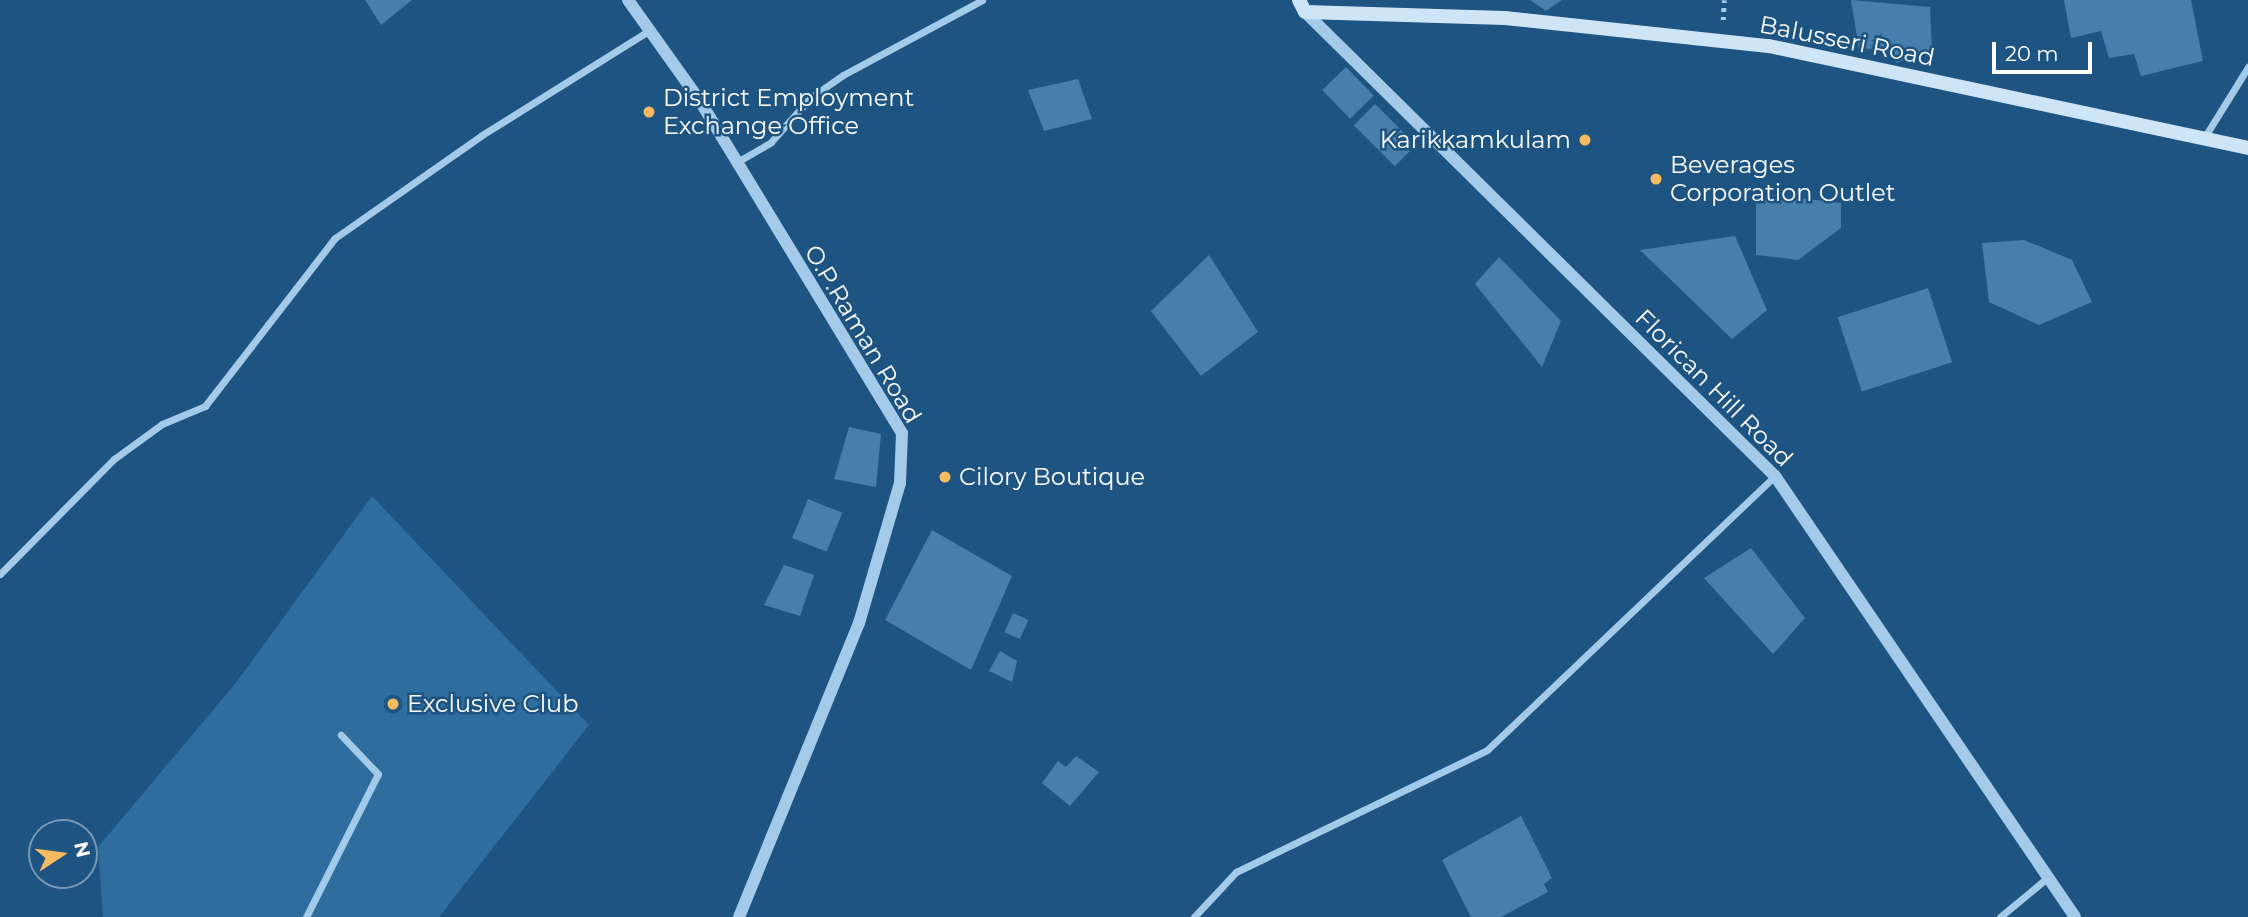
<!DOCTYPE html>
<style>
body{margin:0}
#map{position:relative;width:2248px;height:917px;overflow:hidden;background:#1e5481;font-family:Montserrat,sans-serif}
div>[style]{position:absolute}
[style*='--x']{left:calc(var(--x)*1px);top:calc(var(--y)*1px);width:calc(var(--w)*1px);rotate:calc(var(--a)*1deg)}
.green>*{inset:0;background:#2e6d9d}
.building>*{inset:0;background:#467faa;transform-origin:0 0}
.path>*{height:4.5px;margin-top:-2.25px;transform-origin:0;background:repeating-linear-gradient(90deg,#a3cae9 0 3.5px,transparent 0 8.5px)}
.minor>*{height:7px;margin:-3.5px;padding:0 3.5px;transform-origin:3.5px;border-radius:3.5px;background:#a3cae9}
.tertiary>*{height:12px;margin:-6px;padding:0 6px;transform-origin:6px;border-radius:6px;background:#a3cae9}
.secondary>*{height:14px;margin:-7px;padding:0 7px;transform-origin:7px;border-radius:7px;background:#cee4f7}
.dots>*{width:19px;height:19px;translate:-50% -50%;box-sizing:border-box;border:4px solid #1e5481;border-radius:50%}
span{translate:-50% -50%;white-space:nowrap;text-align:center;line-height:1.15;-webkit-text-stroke:5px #1e5481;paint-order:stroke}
.street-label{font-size:24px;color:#fff}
.poi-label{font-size:24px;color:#fff}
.left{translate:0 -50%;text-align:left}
.right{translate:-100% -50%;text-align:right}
.north{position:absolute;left:28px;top:819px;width:70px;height:70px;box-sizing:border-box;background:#1e5481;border:2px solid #7898b3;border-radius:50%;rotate:77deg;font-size:19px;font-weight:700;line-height:28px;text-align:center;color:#fff}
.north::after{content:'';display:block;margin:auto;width:24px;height:32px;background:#f8bb62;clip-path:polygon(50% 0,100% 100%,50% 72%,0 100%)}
.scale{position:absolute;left:1992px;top:42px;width:100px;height:32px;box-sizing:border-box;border:4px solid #fff;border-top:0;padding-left:9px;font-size:21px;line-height:24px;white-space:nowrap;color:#fff;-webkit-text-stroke:5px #1e5481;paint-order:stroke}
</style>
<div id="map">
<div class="green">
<div style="clip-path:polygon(372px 496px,589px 725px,439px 917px,103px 917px,98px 847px,235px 684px)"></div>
</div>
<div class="building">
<div style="clip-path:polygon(365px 0,412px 0,381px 25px)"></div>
<div style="clip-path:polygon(1530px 0,1562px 0,1546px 11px)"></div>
<div style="clip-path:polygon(1851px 0,1930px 7px,1932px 50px,1896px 63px,1892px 48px,1859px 49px)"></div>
<div style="clip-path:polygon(2064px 0,2191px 0,2203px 61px,2141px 76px,2134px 54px,2109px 58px,2101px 31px,2071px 38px)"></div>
<div style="left:1346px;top:67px;width:40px;height:33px;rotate:46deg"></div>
<div style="clip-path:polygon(1078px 79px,1092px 119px,1044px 131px,1028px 90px)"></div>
<div style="left:1375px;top:104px;width:58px;height:30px;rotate:45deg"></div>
<div style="clip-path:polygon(1756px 193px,1841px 203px,1841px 228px,1798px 260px,1756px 255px)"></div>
<div style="clip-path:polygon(1735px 236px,1767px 310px,1732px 339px,1640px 250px)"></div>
<div style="clip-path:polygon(2024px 240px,2072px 260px,2092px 302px,2039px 325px,1989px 302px,1982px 243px)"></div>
<div style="clip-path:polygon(1209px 255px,1258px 332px,1201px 376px,1151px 311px)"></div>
<div style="clip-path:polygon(1499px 257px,1561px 321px,1542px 367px,1475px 284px)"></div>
<div style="left:1928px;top:288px;width:78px;height:95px;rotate:72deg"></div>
<div style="clip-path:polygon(849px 427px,881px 434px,876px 487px,834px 479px)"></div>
<div style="left:808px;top:499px;width:37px;height:42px;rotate:22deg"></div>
<div style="clip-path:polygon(932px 530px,1012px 576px,971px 670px,885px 620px)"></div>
<div style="clip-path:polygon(1751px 548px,1805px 618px,1773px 654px,1704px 578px)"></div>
<div style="clip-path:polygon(784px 565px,814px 575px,800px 616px,764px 605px)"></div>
<div style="left:1013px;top:613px;width:17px;height:21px;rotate:24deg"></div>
<div style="clip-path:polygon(1000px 651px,1017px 661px,1012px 682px,989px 671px)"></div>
<div style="clip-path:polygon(1076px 756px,1099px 772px,1070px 806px,1042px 783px,1058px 761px,1066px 767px)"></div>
<div style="clip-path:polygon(1521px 816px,1552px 878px,1544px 884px,1548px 892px,1501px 917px,1471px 917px,1442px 860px)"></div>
</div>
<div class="path">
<div style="--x:1723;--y:20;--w:20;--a:-87"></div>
</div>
<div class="minor">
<div style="--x:2204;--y:138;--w:84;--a:-58.2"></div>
<div style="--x:737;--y:162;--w:39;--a:-30"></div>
<div style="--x:771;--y:142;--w:59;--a:-48.4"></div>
<div style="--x:810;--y:98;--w:40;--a:-34.9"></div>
<div style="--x:843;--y:75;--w:158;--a:-28.3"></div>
<div style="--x:0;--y:574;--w:162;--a:-45.3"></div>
<div style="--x:114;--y:459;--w:59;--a:-36.1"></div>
<div style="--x:162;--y:424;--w:47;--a:-22.7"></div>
<div style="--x:205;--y:406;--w:212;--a:-52.3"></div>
<div style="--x:335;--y:238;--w:179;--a:-35"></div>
<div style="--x:482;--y:135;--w:198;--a:-32"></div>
<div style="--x:306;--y:917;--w:160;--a:-63.3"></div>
<div style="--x:378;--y:774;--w:54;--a:-133.5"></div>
<div style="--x:1194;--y:917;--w:62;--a:-47"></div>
<div style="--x:1236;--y:872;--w:279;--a:-25.9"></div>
<div style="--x:1487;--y:750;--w:398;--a:-43.6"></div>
<div style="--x:2000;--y:917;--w:61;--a:-39.7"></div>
</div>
<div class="tertiary">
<div style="--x:628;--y:0;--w:124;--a:54.5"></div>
<div style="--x:700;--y:101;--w:389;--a:58.7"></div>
<div style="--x:902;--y:433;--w:50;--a:92.3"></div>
<div style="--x:900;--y:483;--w:146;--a:106.3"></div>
<div style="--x:859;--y:623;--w:318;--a:112.2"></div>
<div style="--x:1305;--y:12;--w:660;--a:44.63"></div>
<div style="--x:1775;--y:476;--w:533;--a:55.77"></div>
</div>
<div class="secondary">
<div style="--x:1299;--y:0;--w:13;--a:63"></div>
<div style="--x:1305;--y:12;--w:200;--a:1.7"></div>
<div style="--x:1505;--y:18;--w:265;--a:6.1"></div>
<div style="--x:1769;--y:46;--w:490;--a:12"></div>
</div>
<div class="dots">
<div style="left:649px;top:112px;background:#f8bb62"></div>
<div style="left:1585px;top:140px;background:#f8bb62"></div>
<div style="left:1656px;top:179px;background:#f8bb62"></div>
<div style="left:945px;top:477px;background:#f8bb62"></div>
<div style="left:393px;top:704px;background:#f8bb62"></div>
</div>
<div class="street-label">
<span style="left:1847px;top:41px;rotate:11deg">Balusseri Road</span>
<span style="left:863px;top:334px;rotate:59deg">O.P.Raman Road</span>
<span style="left:1714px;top:388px;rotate:45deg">Florican Hill Road</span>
</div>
<div class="poi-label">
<span class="left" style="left:663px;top:112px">District Employment<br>Exchange Office</span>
<span class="right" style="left:1571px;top:140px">Karikkamkulam</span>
<span class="left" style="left:1670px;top:179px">Beverages<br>Corporation Outlet</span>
<span class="left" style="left:959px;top:477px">Cilory Boutique</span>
<span class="left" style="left:407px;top:704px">Exclusive Club</span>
</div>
<div class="north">N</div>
<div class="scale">20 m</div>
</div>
